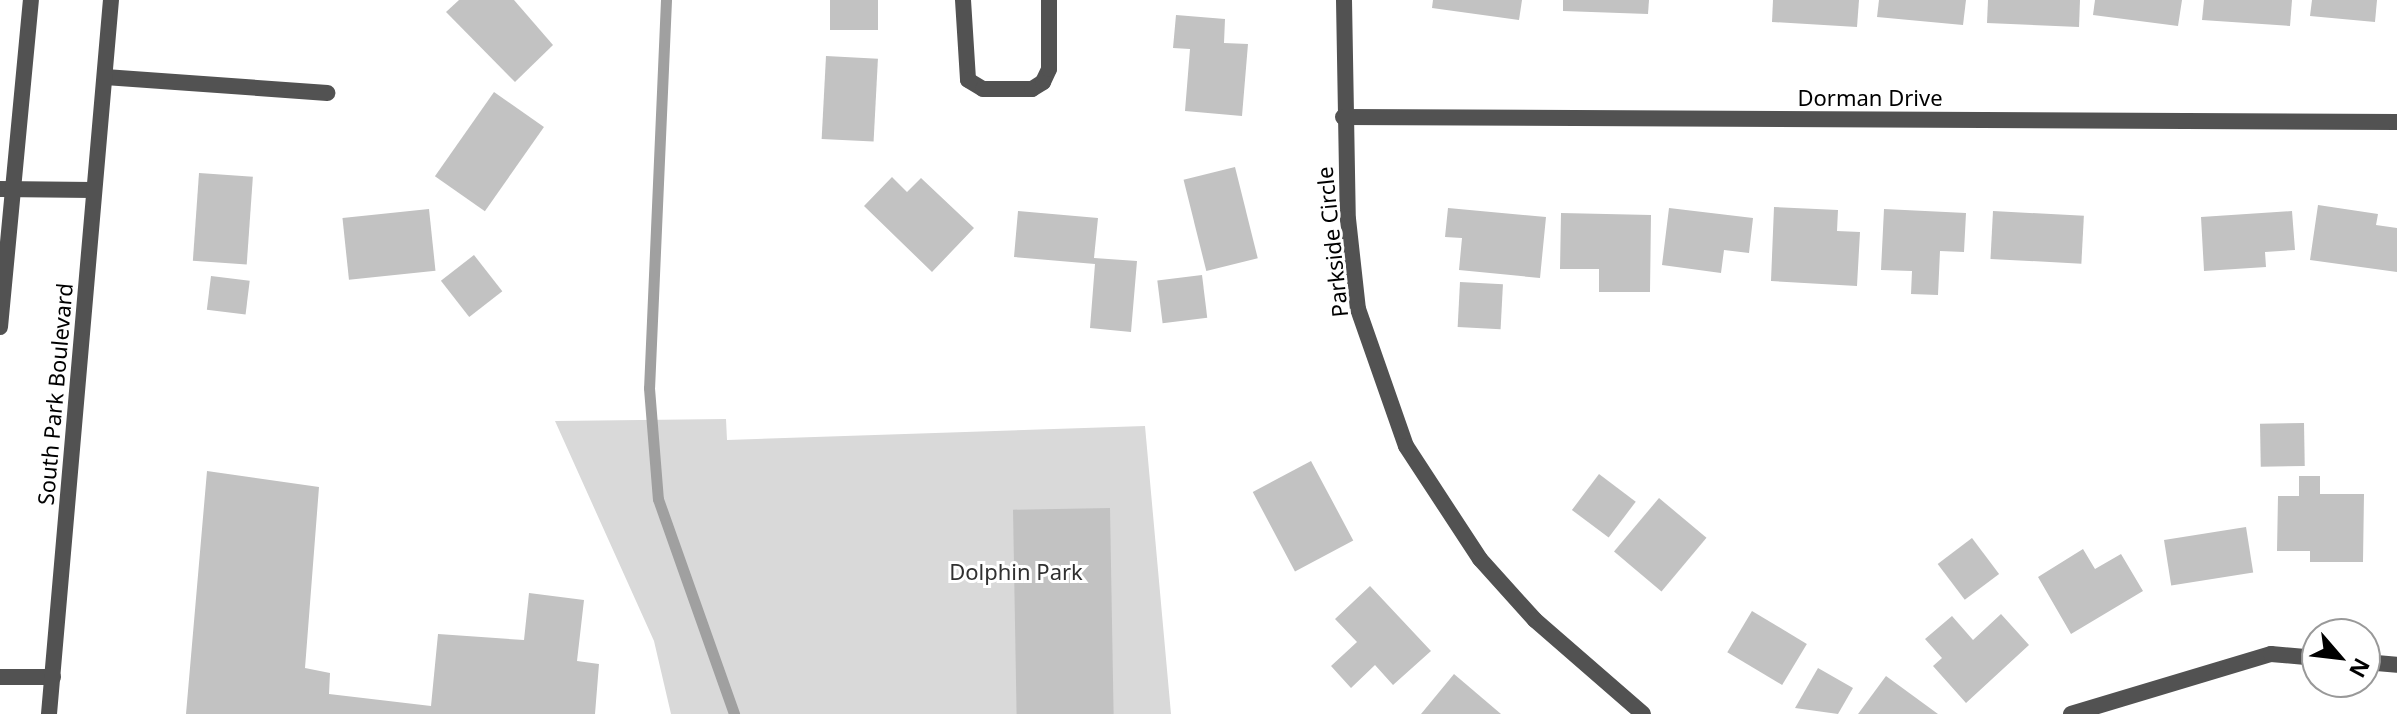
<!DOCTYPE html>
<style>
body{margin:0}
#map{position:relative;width:2397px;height:714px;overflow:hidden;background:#fff;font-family:"Noto Sans",sans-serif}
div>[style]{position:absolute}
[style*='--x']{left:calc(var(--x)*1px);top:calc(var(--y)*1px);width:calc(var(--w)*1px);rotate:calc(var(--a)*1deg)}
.green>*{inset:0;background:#d9d9d9}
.stream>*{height:11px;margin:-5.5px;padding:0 5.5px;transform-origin:5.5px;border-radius:5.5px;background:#a0a0a0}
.building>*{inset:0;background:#c2c2c2;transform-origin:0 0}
.minor>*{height:16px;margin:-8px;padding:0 8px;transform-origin:8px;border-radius:8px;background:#525252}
.tertiary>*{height:16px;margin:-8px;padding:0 8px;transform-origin:8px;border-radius:8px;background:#525252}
span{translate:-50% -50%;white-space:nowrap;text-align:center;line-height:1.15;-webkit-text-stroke:6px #fff;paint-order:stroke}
.street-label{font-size:22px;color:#000}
.park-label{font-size:22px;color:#303030}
.north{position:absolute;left:2301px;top:618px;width:80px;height:80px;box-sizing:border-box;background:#fff;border:2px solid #999;border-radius:50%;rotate:118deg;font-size:22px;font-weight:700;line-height:32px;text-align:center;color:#000}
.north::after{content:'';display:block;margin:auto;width:28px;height:36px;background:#000;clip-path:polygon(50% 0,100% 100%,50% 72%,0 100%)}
</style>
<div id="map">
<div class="green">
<div style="clip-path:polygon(726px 419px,727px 440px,1145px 426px,1171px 714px,671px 714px,654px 641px,555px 421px)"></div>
</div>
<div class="stream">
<div style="--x:666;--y:0;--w:388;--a:92.5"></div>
<div style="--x:649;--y:388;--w:111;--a:85.4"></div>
<div style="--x:658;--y:499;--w:228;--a:70.5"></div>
</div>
<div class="building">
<div style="clip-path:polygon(459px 0,514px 0,553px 45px,515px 82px,446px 12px)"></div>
<div style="left:830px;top:0;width:48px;height:30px"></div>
<div style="clip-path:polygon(1433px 0,1522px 0,1519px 20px,1432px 8px)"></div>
<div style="clip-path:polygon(1563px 0,1649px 0,1648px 14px,1563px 11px)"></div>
<div style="clip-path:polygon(1773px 0,1859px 0,1857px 27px,1772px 22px)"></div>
<div style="clip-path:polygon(1879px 0,1966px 0,1963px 25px,1877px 17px)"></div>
<div style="clip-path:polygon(1988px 0,2080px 0,2079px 27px,1987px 23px)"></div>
<div style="clip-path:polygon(2095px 0,2182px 0,2178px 26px,2093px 15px)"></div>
<div style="clip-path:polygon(2204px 0,2292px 0,2290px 26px,2202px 20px)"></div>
<div style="clip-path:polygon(2312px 0,2377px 0,2375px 22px,2310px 16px)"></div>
<div style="clip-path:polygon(1176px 15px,1225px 19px,1224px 43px,1248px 44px,1242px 116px,1185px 111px,1190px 49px,1173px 48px)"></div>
<div style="left:826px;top:56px;width:52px;height:83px;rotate:3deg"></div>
<div style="left:494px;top:92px;width:61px;height:103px;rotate:35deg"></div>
<div style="left:1235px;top:167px;width:94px;height:53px;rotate:76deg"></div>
<div style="left:199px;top:173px;width:54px;height:88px;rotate:4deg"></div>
<div style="clip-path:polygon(892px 177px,907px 192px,921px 178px,974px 228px,932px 272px,864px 206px)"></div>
<div style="clip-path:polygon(2318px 205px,2378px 214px,2376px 225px,2397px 228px,2397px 272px,2310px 260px)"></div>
<div style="clip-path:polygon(1774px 207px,1838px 210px,1837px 231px,1860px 232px,1857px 286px,1771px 281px)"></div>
<div style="clip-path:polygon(1448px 208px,1546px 217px,1540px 278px,1459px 270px,1462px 238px,1445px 237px)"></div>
<div style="clip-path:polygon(1669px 208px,1753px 218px,1749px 253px,1724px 250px,1721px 273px,1662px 265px)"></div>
<div style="left:429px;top:209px;width:62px;height:87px;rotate:84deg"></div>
<div style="clip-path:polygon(1884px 209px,1966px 213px,1964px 252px,1940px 251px,1938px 295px,1911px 294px,1912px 271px,1881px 270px)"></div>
<div style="clip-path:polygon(1018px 211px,1098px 218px,1094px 258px,1137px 261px,1131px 332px,1090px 328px,1095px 264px,1014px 257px)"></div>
<div style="left:1993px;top:211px;width:91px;height:48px;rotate:3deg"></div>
<div style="clip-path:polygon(2292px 211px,2295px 250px,2265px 252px,2266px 267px,2204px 271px,2201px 217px)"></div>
<div style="clip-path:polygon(1561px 213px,1651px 215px,1650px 292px,1599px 292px,1599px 269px,1560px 269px)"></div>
<div style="left:474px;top:255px;width:46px;height:42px;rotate:52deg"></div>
<div style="left:1202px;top:275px;width:43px;height:45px;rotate:83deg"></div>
<div style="left:211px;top:276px;width:39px;height:34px;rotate:7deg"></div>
<div style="left:1460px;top:282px;width:43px;height:45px;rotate:3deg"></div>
<div style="left:2304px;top:423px;width:43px;height:44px;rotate:89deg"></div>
<div style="left:1311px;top:461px;width:90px;height:66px;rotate:62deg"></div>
<div style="clip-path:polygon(207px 471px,319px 487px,305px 668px,330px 673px,329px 694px,431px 706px,438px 634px,524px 640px,529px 593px,584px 600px,577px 661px,599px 664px,595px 714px,186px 714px)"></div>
<div style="left:1599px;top:474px;width:46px;height:45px;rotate:37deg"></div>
<div style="clip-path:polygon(2299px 476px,2320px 476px,2320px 494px,2364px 494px,2363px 562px,2310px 562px,2310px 551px,2277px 551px,2278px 496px,2299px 496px)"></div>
<div style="left:1659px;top:498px;width:62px;height:70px;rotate:40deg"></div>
<div style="left:1110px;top:508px;width:206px;height:97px;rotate:89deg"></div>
<div style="left:2246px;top:527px;width:46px;height:83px;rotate:81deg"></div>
<div style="left:1972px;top:538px;width:45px;height:43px;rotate:53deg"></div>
<div style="clip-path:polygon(2083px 549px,2095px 569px,2121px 554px,2143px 591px,2071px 634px,2038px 577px)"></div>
<div style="clip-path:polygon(1370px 586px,1431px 651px,1393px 685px,1375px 665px,1351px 688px,1331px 666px,1357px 642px,1335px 619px)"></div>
<div style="left:1752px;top:611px;width:64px;height:48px;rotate:31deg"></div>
<div style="clip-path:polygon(2001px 614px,2029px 645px,1966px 703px,1933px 666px,1942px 658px,1925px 639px,1952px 616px,1973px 640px)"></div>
<div style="clip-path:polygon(1818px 668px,1853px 688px,1838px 714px,1795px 708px)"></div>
<div style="clip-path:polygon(1454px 674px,1501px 714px,1421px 714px)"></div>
<div style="clip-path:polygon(1886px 676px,1938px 714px,1858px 714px)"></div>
</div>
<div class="minor">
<div style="--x:963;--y:0;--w:80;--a:86.4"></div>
<div style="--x:968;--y:80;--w:17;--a:31"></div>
<div style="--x:983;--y:89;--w:49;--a:0"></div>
<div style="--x:1032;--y:89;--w:13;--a:-32"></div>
<div style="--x:1043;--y:82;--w:14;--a:-65"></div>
<div style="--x:1049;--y:69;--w:69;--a:-90"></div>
<div style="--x:1344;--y:0;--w:219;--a:89"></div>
<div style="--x:1348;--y:219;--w:91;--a:83.7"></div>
<div style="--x:1358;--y:309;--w:145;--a:70.7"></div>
<div style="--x:1406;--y:446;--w:135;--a:56.8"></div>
<div style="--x:1480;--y:559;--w:82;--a:48"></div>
<div style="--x:1535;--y:620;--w:143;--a:41"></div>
<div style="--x:105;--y:77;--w:223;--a:4.1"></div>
<div style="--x:1343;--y:117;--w:1054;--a:0.27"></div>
<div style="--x:0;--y:189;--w:93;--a:0.6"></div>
<div style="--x:2365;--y:662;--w:32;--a:5"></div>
<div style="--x:0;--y:677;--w:53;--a:0"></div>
<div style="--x:2071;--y:714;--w:209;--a:-16.7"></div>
<div style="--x:2271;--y:654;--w:46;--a:5"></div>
</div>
<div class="tertiary">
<div style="--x:0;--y:327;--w:328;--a:-84.6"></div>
<div style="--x:49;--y:714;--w:717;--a:-85.04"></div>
</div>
<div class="street-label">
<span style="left:1870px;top:98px">Dorman Drive</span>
<span style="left:1332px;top:242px;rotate:-96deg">Parkside Circle</span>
<span style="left:55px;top:394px;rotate:-85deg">South Park Boulevard</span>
</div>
<div class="park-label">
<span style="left:1016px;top:572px">Dolphin Park</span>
</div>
<div class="north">N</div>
</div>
